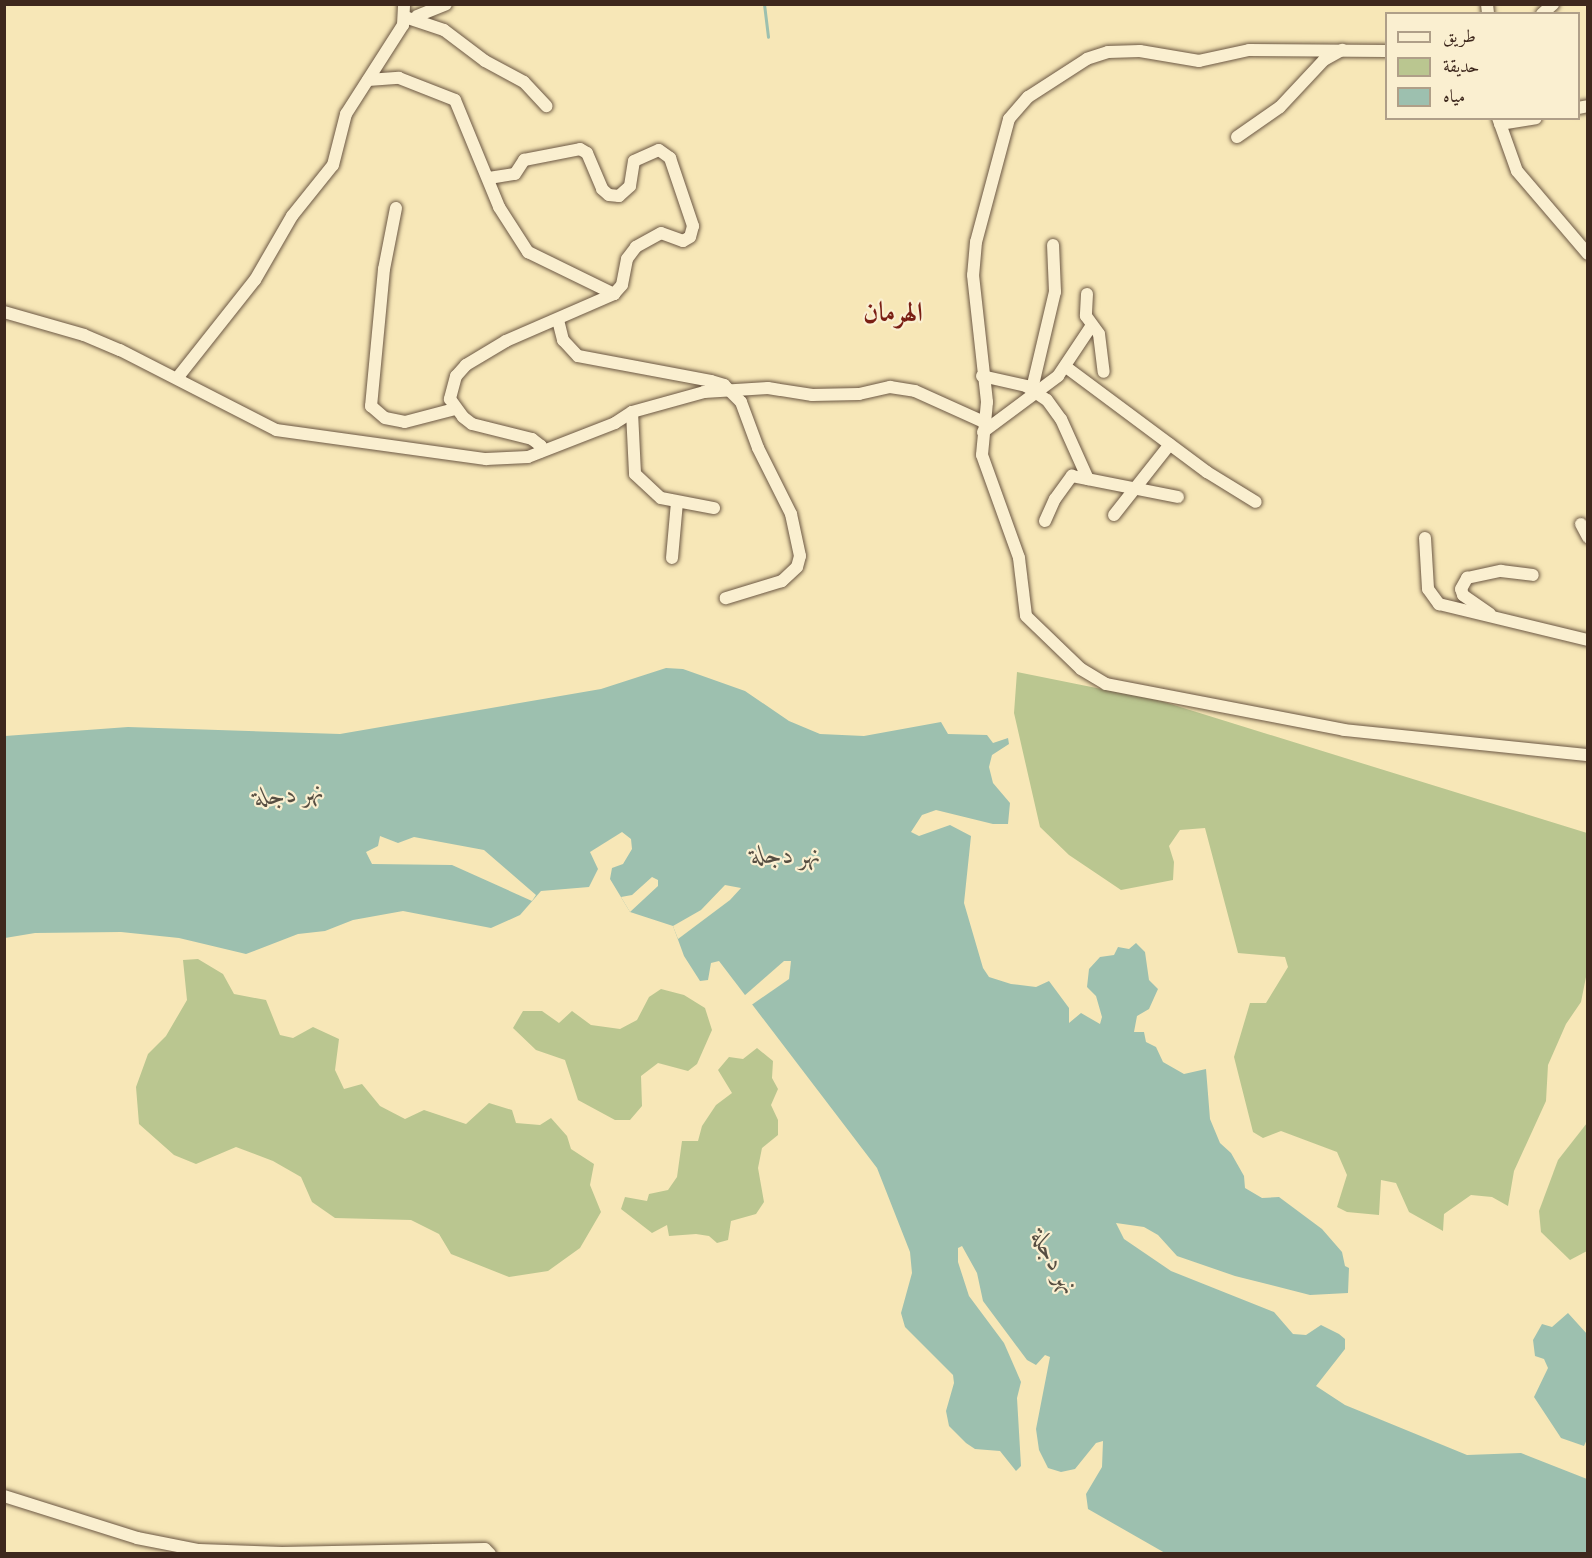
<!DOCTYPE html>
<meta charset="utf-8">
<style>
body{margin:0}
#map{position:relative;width:1592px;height:1558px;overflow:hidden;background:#f7e7b7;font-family:Alegreya,Amiri,serif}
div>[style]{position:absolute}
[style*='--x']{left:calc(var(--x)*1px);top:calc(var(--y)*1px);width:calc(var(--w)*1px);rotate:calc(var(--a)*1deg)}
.green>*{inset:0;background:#bac690}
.water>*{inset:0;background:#9dc0af}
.pier>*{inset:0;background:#f7e7b7}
.stream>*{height:3px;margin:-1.5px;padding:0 1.5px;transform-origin:1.5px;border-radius:1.5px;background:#9dc0af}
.roads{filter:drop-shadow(0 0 2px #6c5844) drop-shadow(0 0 2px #6c5844)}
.minor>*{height:12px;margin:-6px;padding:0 6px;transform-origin:6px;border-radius:6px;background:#faefd0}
span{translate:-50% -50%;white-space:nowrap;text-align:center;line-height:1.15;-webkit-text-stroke:4.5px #faefd0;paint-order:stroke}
.water-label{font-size:26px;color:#564e42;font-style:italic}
.quarter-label{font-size:27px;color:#7a1f14;font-weight:700}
.frame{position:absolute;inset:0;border:6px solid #3e281d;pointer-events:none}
.legend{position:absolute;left:1385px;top:12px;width:195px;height:108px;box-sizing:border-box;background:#faefd0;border:2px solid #af9f88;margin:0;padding:8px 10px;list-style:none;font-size:18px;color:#3e281d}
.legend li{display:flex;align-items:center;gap:12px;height:30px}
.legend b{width:30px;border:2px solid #af9f88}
</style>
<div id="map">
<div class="green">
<div style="clip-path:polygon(1017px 672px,1161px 701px,1587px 833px,1588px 967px,1581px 1002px,1566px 1024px,1548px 1065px,1546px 1101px,1514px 1171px,1508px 1206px,1492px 1197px,1471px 1195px,1444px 1214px,1443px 1231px,1409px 1212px,1396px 1183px,1381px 1180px,1379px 1215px,1347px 1212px,1337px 1207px,1347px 1175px,1337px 1152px,1281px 1131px,1263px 1138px,1253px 1132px,1234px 1057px,1250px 1003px,1266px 1003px,1288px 967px,1285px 957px,1238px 953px,1205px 828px,1180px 830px,1169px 846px,1174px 862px,1173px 880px,1121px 890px,1069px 855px,1040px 827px,1014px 713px)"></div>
<div style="clip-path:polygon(198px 959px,223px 974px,234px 994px,266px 1000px,280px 1035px,293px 1038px,313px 1027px,339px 1039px,335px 1070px,344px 1089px,362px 1084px,380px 1106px,405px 1119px,424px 1110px,466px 1124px,489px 1103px,512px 1110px,516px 1123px,540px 1125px,551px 1118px,567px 1136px,571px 1149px,594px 1164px,590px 1185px,601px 1212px,580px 1248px,548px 1271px,509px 1277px,451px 1254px,439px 1234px,411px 1220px,335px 1218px,312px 1202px,301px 1177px,273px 1161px,236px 1147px,196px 1164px,174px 1155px,139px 1124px,136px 1087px,148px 1054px,166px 1036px,187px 1000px,183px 960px)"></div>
<div style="clip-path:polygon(661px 989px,684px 995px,705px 1008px,712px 1030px,697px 1064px,688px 1071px,658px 1063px,641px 1076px,642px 1106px,630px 1120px,615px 1120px,578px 1100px,565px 1060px,536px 1050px,513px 1028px,523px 1011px,542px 1011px,559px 1023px,572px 1011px,591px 1025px,620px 1029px,637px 1020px,649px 997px)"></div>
<div style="clip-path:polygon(757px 1048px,773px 1061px,772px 1078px,778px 1089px,771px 1105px,778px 1120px,778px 1135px,762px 1148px,758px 1168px,764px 1202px,756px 1214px,731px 1221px,728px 1240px,717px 1243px,709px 1236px,696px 1234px,669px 1236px,667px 1225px,652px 1233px,621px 1209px,625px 1197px,647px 1201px,649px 1194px,668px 1190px,677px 1177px,682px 1141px,698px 1141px,702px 1126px,716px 1105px,732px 1093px,718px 1070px,729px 1057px,743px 1059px)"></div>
<div style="clip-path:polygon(1587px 1123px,1587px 1251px,1570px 1260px,1541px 1232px,1539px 1211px,1558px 1160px)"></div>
</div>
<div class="water">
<div style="clip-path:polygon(666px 668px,683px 669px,745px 691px,789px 721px,820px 734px,864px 736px,941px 722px,948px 734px,987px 735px,993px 743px,1008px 738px,1009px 744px,992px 755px,989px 767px,993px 783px,1010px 803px,1008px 824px,993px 824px,936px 810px,922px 815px,911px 832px,919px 836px,950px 825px,971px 836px,964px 903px,983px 968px,989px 977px,1011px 984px,1036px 987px,1049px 981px,1069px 1008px,1069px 1023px,1081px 1013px,1100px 1024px,1102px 1017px,1096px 996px,1087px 987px,1089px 969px,1100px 957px,1114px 955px,1118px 947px,1129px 949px,1136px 943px,1145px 952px,1149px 980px,1158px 989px,1149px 1009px,1137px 1016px,1134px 1032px,1144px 1032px,1146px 1042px,1156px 1047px,1163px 1062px,1184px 1074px,1206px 1069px,1210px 1119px,1220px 1143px,1231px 1153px,1244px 1176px,1245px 1188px,1262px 1198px,1279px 1197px,1322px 1229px,1342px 1252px,1345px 1266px,1349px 1268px,1348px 1293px,1310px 1295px,1235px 1276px,1177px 1256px,1158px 1235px,1144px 1227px,1116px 1223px,1124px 1239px,1171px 1271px,1274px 1312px,1293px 1334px,1306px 1335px,1321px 1325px,1339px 1334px,1345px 1339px,1345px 1349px,1316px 1386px,1345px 1405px,1467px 1455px,1521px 1453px,1587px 1479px,1587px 1553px,1165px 1553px,1088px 1509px,1086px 1494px,1102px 1467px,1103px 1441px,1096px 1443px,1075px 1469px,1061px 1472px,1048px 1468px,1039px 1450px,1036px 1429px,1050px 1357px,1045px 1355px,1036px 1365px,1027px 1360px,983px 1301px,977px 1273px,962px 1246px,958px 1248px,958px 1262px,969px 1296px,1004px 1343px,1021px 1382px,1017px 1398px,1021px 1466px,1016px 1471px,1000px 1451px,975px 1449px,966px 1443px,949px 1426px,946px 1411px,954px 1383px,953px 1375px,905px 1327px,901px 1313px,912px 1273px,910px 1252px,877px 1168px,719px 961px,711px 963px,708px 980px,700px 981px,684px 956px,673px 926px,630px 912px,610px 879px,612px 868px,623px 864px,632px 849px,631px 839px,622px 832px,590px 852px,598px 869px,589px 887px,541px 891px,520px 915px,491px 928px,403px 911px,353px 920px,325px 931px,298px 934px,246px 954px,179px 938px,121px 932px,35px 933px,5px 938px,5px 736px,128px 727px,340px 734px,601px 689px)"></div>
<div style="clip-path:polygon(1568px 1313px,1587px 1334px,1588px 1437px,1584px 1446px,1561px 1438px,1534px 1397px,1548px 1368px,1544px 1359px,1535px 1356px,1533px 1340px,1542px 1324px,1552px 1327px)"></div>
</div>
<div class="pier">
<div style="clip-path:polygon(380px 836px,398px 843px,414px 837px,484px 850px,536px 895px,532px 901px,452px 865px,372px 864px,366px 852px,378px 846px)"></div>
<div style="clip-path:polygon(652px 877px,658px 880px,658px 886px,630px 912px,621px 897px,632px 895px)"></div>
<div style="clip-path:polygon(725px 885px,741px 888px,730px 900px,678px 939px,673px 926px,701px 910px)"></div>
<div style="clip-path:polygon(784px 961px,791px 961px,789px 979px,750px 1006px,744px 996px)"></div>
</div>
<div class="stream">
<div style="--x:764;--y:4;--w:33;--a:83"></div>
</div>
<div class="roads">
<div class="minor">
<div style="--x:1487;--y:4;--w:10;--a:84"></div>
<div style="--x:1542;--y:14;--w:15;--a:-42"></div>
<div style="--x:417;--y:16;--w:31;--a:-22"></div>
<div style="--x:405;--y:17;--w:41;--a:18.4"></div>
<div style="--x:444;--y:30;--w:51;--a:37.1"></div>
<div style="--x:485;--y:61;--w:44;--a:28.3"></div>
<div style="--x:524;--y:82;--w:33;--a:47"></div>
<div style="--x:1386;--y:51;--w:137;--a:-179.6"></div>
<div style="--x:1249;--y:50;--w:51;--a:167.6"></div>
<div style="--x:1199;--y:61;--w:60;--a:-170.4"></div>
<div style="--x:1140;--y:51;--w:32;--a:178"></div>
<div style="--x:1108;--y:52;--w:22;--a:162"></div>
<div style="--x:1087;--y:59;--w:70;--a:147.2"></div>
<div style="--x:1028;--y:97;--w:29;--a:131"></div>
<div style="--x:1009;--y:119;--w:127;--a:105"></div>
<div style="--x:976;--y:242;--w:33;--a:95"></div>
<div style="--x:973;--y:275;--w:128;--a:83.7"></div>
<div style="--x:987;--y:402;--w:53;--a:95.4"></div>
<div style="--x:982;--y:455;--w:109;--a:70.2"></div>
<div style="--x:1019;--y:558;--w:58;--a:83.1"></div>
<div style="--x:1026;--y:616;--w:76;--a:43.9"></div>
<div style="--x:1081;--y:669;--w:29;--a:31"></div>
<div style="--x:1106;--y:684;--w:242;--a:10.9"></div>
<div style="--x:1344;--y:730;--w:245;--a:5.9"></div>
<div style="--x:368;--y:80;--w:31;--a:-4"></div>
<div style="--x:399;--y:78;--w:60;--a:21.4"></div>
<div style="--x:455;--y:100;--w:116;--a:67.6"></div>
<div style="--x:499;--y:207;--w:54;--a:57.2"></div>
<div style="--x:528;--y:252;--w:96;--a:26"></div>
<div style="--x:1578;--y:108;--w:10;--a:-11"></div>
<div style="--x:1498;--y:118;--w:56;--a:70.3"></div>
<div style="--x:1517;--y:171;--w:109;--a:49.5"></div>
<div style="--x:1500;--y:124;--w:36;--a:-9"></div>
<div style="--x:1237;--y:137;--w:52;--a:-34.9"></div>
<div style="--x:1280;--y:107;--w:64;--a:-46.9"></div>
<div style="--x:1324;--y:60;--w:21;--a:-29"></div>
<div style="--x:489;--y:178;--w:26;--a:-9"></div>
<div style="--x:515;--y:174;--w:17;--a:-57"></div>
<div style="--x:524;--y:160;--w:57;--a:-11.1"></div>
<div style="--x:580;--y:149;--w:8;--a:30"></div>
<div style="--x:587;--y:153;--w:39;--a:67"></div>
<div style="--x:602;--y:189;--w:9;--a:41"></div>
<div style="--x:609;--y:195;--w:10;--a:6"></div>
<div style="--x:619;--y:196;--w:15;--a:-42"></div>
<div style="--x:630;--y:186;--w:25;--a:-81"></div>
<div style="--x:634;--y:161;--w:27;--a:-24"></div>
<div style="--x:659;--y:150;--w:14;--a:36"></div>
<div style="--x:670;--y:158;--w:72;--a:71.3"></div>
<div style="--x:693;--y:226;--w:11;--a:105"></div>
<div style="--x:690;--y:237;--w:8;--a:150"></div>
<div style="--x:683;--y:241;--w:23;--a:-160"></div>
<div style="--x:661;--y:233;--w:29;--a:151"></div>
<div style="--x:636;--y:247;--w:15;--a:127"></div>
<div style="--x:627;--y:259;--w:26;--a:101"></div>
<div style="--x:622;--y:285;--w:12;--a:132"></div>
<div style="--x:614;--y:294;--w:118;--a:156.5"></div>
<div style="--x:506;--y:341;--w:47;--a:149"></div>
<div style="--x:466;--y:365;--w:15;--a:132"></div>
<div style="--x:456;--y:376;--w:24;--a:105"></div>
<div style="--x:450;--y:399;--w:22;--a:54"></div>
<div style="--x:463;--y:417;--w:11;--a:38"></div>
<div style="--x:472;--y:424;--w:62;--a:14"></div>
<div style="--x:532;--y:439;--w:11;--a:38"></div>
<div style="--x:541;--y:446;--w:6;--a:99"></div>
<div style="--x:396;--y:208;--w:62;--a:101.1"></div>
<div style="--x:384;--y:269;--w:138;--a:95.4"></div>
<div style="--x:371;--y:406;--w:18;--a:41"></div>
<div style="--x:385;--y:418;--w:20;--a:11"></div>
<div style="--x:405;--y:422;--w:52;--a:-14.6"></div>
<div style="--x:1087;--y:294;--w:22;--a:93"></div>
<div style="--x:1086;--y:316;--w:22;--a:54"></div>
<div style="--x:1099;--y:334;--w:38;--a:83"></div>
<div style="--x:4;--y:312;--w:83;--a:16"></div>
<div style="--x:84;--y:335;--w:39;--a:23"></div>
<div style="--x:120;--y:350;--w:175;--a:27.1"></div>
<div style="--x:276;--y:430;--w:212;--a:7.9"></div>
<div style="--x:486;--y:459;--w:42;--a:-2.7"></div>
<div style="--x:528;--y:457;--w:93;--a:-21.3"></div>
<div style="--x:615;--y:423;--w:20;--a:-33"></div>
<div style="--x:632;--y:412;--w:75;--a:-15.5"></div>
<div style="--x:704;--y:392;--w:64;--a:-3.6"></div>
<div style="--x:768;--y:388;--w:45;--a:9"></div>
<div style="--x:812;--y:395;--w:47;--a:-1.2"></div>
<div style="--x:859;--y:394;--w:32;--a:-13"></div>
<div style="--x:890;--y:387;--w:25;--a:9"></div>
<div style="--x:915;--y:391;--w:76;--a:24.2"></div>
<div style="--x:558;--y:320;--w:21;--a:76"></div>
<div style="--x:563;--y:340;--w:22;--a:47"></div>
<div style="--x:578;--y:356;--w:135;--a:10.6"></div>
<div style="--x:711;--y:381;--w:14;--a:17"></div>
<div style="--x:724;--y:385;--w:24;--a:45"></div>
<div style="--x:741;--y:402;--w:49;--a:69.7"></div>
<div style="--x:758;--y:448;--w:74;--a:63.4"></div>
<div style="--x:791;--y:514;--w:43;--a:77.9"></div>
<div style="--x:800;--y:556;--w:11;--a:105"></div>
<div style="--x:797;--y:567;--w:21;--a:137"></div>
<div style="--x:782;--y:581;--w:59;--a:163.1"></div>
<div style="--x:1066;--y:367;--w:176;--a:36.7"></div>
<div style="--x:1207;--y:472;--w:57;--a:31.5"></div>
<div style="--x:982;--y:376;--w:45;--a:12.8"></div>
<div style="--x:1026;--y:386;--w:25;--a:34"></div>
<div style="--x:1047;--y:400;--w:24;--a:54"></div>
<div style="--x:1061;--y:419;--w:66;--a:65.8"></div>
<div style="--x:178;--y:377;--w:124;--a:-51.6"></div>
<div style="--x:255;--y:280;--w:74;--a:-60"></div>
<div style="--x:292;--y:216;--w:65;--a:-51.2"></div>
<div style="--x:333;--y:165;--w:53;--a:-75.7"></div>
<div style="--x:346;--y:114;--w:106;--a:-57.4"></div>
<div style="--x:403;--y:25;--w:21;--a:-87"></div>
<div style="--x:1032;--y:389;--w:100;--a:-76.7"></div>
<div style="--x:1055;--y:292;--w:47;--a:-92.4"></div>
<div style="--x:632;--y:412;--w:62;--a:87.2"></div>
<div style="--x:635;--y:474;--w:35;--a:43"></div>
<div style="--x:661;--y:498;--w:54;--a:10.7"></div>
<div style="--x:983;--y:432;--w:94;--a:-36.7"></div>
<div style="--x:1058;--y:376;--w:61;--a:-56.3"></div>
<div style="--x:1114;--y:515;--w:90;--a:-51.7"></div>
<div style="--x:1045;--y:521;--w:24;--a:-66"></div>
<div style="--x:1055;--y:499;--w:29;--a:-54"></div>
<div style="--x:1072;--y:476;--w:108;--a:11.2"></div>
<div style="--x:1581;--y:524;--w:15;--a:62"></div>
<div style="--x:1425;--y:538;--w:51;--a:86.6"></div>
<div style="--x:1428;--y:589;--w:19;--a:54"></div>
<div style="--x:1439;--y:604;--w:153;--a:13.6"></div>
<div style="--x:672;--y:558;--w:56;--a:-84.9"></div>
<div style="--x:1490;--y:614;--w:33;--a:-145"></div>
<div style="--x:1463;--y:595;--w:6;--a:-108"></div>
<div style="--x:1461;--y:589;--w:13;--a:-61"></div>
<div style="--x:1467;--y:578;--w:35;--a:-12"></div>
<div style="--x:1501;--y:571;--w:32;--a:7"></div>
<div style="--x:4;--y:1496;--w:139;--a:17.5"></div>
<div style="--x:137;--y:1538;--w:63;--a:11"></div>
<div style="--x:199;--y:1550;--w:83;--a:2.1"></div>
<div style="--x:282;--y:1553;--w:203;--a:-1.1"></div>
<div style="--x:485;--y:1549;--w:7;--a:45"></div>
</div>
</div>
<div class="water-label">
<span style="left:289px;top:794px;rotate:-6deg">نهر دجلة</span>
<span style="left:786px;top:855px">نهر دجلة</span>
<span style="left:1055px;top:1262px;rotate:60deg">نهر دجلة</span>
</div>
<div class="quarter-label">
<span style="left:893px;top:313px">الهرمان</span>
</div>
<div class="frame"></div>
<ul class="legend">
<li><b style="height:8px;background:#faefd0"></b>طريق</li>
<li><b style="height:16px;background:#bac690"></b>حديقة</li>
<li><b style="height:16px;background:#9dc0af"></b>مياه</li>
</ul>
</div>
